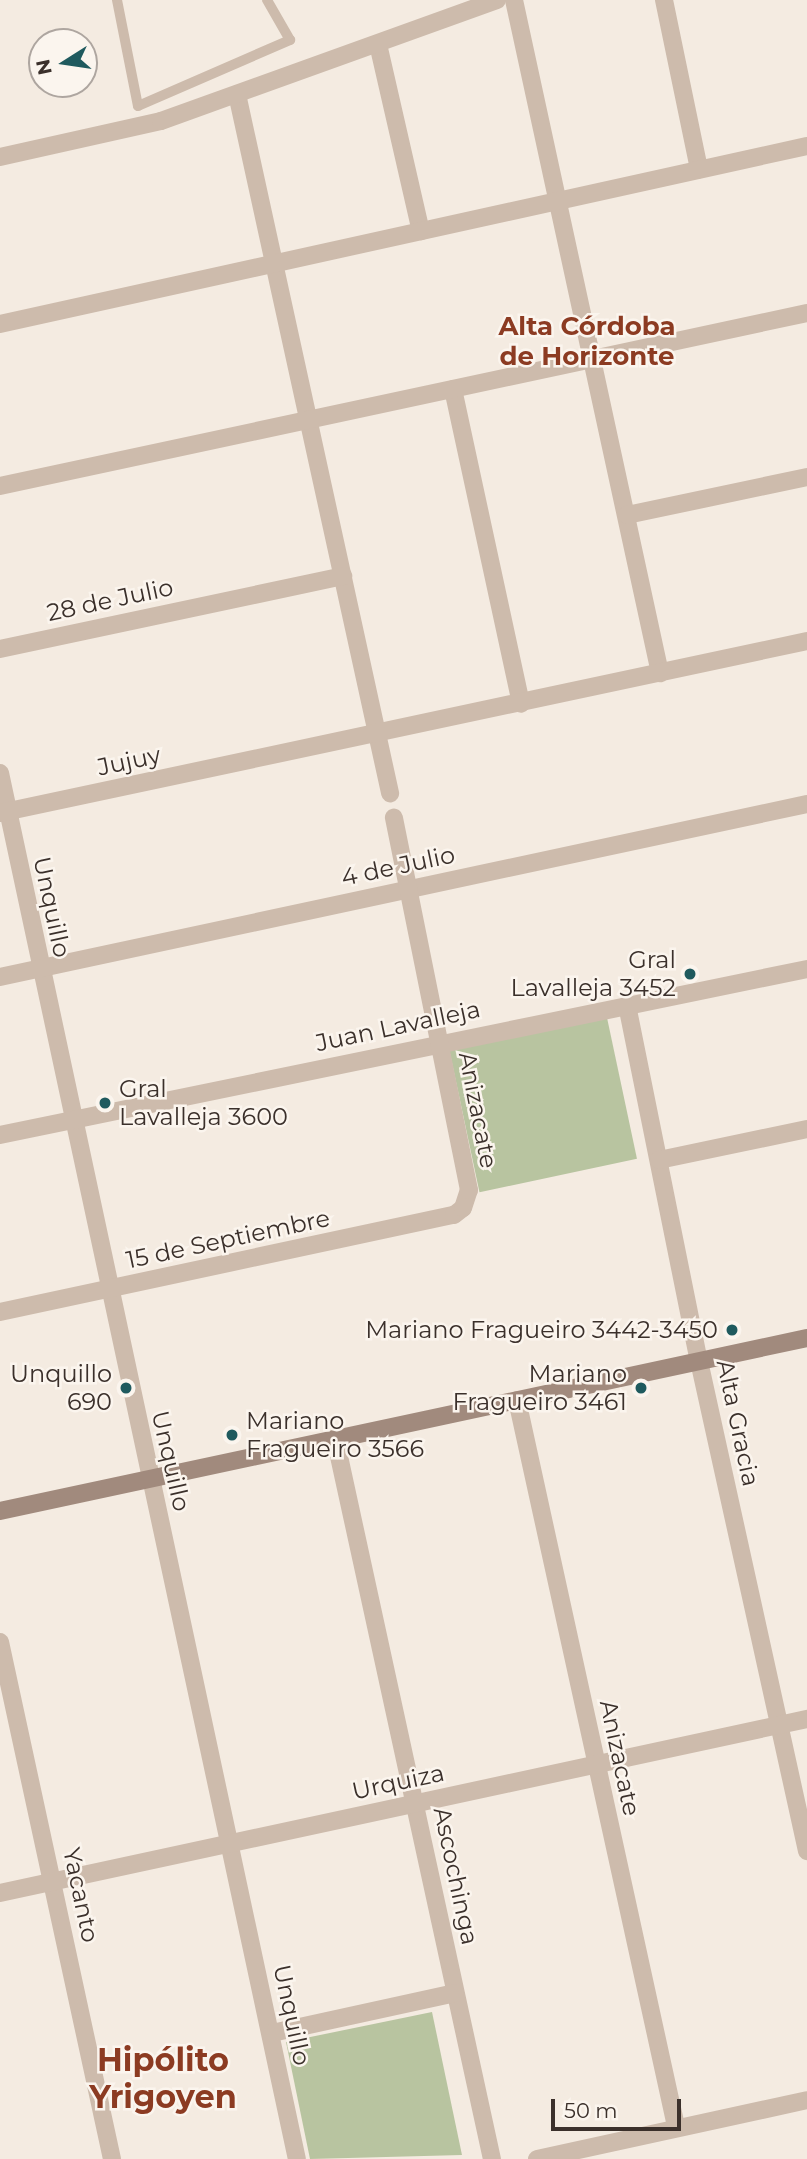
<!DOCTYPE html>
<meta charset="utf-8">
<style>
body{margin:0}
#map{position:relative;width:807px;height:2159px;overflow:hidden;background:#f4ebe1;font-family:Montserrat,sans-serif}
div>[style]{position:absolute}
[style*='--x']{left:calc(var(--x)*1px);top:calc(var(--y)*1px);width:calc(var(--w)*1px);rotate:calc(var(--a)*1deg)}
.green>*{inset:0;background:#b8c4a0;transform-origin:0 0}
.service>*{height:10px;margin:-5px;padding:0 5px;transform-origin:5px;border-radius:5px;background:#cdbbac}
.minor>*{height:18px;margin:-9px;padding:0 9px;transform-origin:9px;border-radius:9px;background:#cdbbac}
.secondary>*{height:18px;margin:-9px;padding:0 9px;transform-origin:9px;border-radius:9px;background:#a18a7d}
.dots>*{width:19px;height:19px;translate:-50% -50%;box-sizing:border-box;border:4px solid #fbf5ee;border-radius:50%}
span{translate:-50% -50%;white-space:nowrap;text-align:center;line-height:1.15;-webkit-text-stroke:5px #fbf5ee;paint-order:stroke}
.street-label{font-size:24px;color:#3b302b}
.poi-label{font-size:24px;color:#3b302b}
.right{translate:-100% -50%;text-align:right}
.left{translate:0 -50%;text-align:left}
.neighbourhood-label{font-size:26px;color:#8c3b22;font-weight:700}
.district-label{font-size:32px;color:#8c3b22;font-weight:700}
.north{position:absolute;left:28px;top:28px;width:70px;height:70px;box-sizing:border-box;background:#fbf5ee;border:2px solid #aea6a0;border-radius:50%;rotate:258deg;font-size:19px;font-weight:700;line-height:28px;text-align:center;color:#3b302b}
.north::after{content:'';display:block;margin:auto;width:24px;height:32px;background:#1f5a5e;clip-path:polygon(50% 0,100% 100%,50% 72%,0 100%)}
.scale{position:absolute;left:551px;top:2099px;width:130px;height:32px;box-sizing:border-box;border:4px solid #3b302b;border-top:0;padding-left:9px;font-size:21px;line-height:24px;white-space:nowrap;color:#3b302b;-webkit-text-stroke:5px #fbf5ee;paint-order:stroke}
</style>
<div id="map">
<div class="green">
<div style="left:606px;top:1013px;width:149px;height:161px;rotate:78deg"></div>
<div style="clip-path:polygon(432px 2012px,462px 2155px,310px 2159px,286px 2042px)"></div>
</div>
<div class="service">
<div style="--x:117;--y:0;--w:108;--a:78.8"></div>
<div style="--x:138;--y:106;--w:166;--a:-23.5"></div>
<div style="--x:290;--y:40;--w:46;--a:-119.9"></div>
</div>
<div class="minor">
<div style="--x:514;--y:0;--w:689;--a:77.76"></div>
<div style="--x:664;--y:0;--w:173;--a:78.3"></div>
<div style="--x:378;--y:44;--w:192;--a:77.1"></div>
<div style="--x:237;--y:94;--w:716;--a:77.65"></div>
<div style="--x:0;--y:157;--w:165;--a:-12.6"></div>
<div style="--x:161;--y:121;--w:357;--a:-19.8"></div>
<div style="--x:0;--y:324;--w:826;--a:-12.44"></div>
<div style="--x:453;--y:389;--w:322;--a:77.8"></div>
<div style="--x:0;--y:486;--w:825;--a:-12.1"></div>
<div style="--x:627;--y:515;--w:184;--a:-11.9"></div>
<div style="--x:0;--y:649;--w:351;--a:-12"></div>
<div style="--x:0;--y:773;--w:1417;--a:77.91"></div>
<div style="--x:0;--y:813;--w:825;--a:-12.03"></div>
<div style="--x:0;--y:977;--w:825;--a:-12.1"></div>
<div style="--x:627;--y:1005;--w:363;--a:78.6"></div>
<div style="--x:699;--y:1361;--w:502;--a:77.57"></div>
<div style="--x:0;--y:1135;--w:824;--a:-11.62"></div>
<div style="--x:659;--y:1160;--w:151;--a:-11.8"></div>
<div style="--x:0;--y:1312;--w:464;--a:-12.1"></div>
<div style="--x:454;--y:1215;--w:11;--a:-38"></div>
<div style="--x:463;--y:1208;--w:19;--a:-72"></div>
<div style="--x:469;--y:1190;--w:380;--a:-101.4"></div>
<div style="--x:517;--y:1400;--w:743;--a:77.65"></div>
<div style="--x:335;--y:1438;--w:738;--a:77.72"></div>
<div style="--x:0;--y:1642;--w:529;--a:77.78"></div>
<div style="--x:0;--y:1893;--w:826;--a:-12.17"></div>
<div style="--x:272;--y:2033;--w:187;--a:-12.3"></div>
<div style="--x:537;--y:2159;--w:276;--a:-12.3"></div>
</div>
<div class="secondary">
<div style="--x:0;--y:1511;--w:825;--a:-12.1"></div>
</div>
<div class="dots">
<div style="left:690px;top:974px;background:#1f5a5e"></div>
<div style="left:105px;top:1103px;background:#1f5a5e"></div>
<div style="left:732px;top:1330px;background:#1f5a5e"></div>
<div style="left:126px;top:1388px;background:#1f5a5e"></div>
<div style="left:641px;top:1388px;background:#1f5a5e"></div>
<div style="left:232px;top:1435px;background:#1f5a5e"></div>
</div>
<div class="street-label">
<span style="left:110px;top:600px;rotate:-12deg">28 de Julio</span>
<span style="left:129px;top:761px;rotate:-12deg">Jujuy</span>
<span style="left:398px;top:866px;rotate:-12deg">4 de Julio</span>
<span style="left:52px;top:907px;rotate:78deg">Unquillo</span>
<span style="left:398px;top:1026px;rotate:-12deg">Juan Lavalleja</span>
<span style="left:478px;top:1110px;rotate:79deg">Anizacate</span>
<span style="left:228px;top:1239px;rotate:-12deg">15 de Septiembre</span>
<span style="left:738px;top:1423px;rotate:78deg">Alta Gracia</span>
<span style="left:171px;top:1461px;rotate:77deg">Unquillo</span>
<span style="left:620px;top:1758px;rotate:78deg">Anizacate</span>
<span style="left:398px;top:1782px;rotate:-12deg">Urquiza</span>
<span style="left:456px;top:1876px;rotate:78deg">Ascochinga</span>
<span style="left:81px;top:1895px;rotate:78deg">Yacanto</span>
<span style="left:292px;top:2015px;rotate:78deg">Unquillo</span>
</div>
<div class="poi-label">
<span class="right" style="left:676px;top:974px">Gral<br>Lavalleja 3452</span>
<span class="left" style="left:119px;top:1103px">Gral<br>Lavalleja 3600</span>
<span class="right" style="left:718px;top:1330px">Mariano Fragueiro 3442-3450</span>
<span class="right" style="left:112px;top:1388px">Unquillo<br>690</span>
<span class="right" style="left:627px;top:1388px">Mariano<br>Fragueiro 3461</span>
<span class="left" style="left:246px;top:1435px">Mariano<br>Fragueiro 3566</span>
</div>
<div class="neighbourhood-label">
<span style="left:587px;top:342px">Alta Córdoba<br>de Horizonte</span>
</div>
<div class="district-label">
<span style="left:163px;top:2079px">Hipólito<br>Yrigoyen</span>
</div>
<div class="north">N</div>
<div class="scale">50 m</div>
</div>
